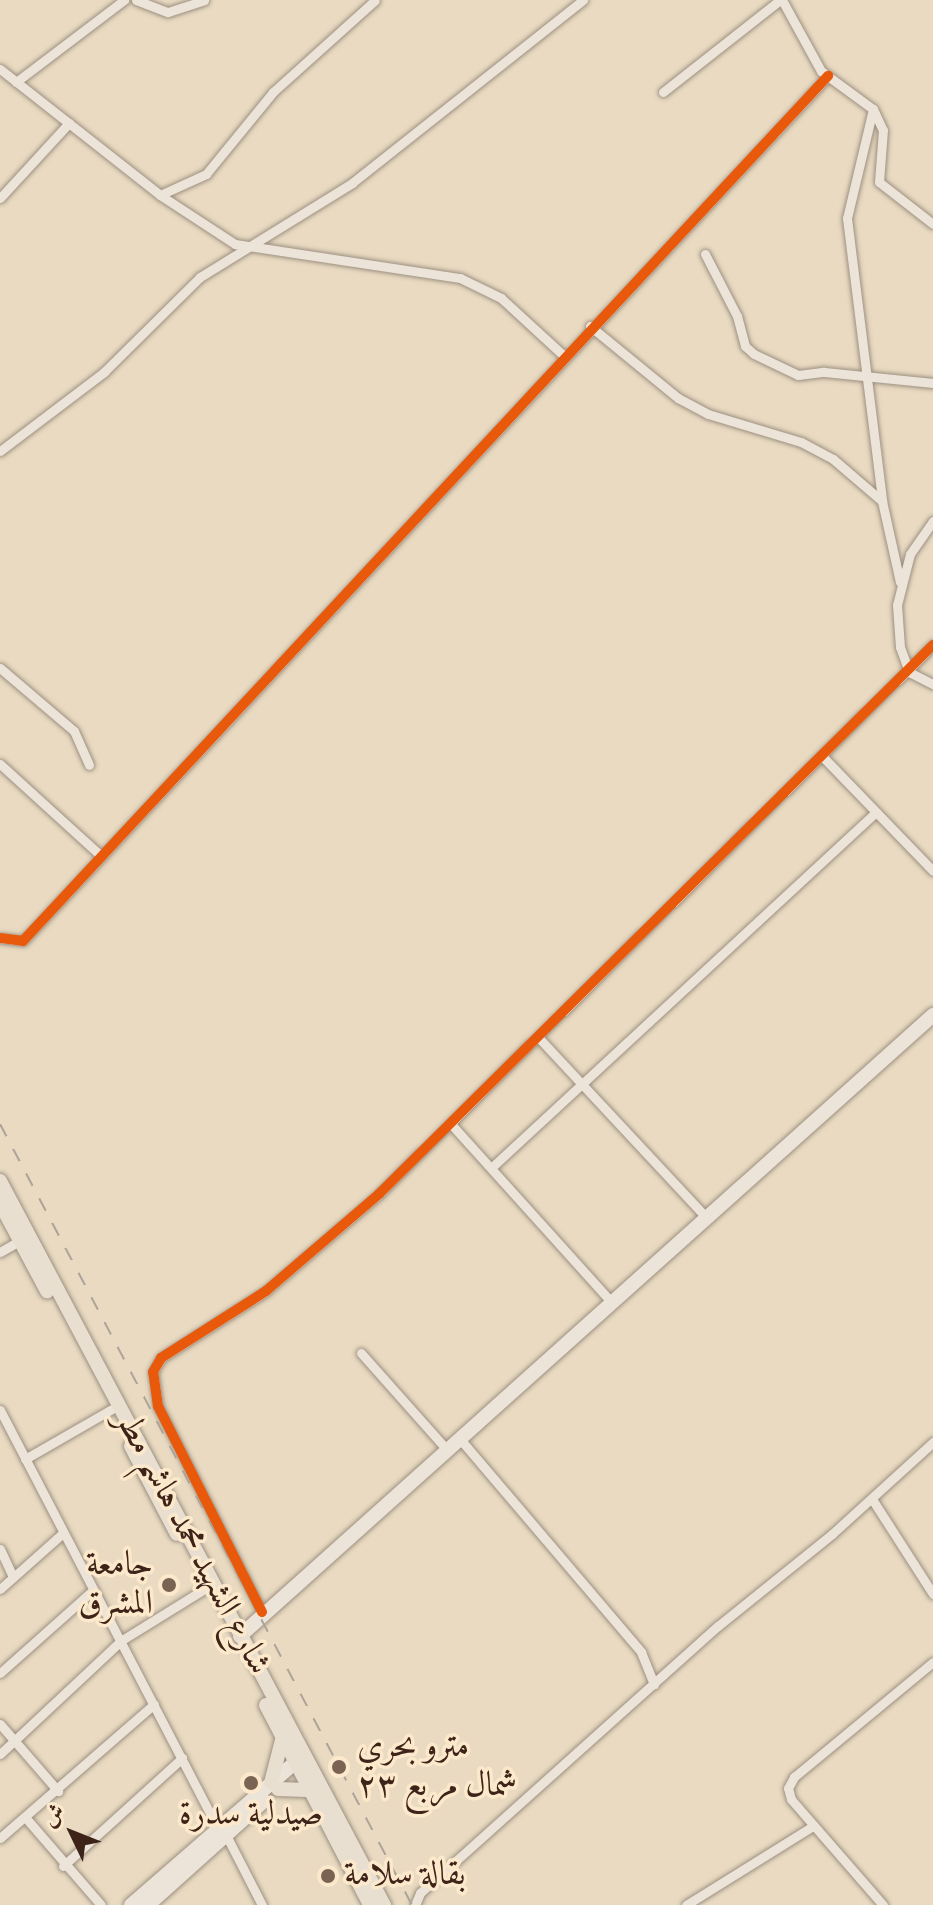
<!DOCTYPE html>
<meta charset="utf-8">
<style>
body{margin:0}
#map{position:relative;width:933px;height:1905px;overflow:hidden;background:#e9dac1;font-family:"Sorts Mill Goudy",Amiri,serif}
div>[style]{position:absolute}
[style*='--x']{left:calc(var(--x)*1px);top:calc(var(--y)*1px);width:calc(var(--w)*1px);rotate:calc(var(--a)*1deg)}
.roads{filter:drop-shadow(0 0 2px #9d9081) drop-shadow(0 0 2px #9d9081)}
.street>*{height:9px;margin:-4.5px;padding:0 4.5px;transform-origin:4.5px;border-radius:4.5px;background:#ece4d8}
.secondary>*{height:14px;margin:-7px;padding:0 7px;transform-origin:7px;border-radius:7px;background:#ece4d8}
.primary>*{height:14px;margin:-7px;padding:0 7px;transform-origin:7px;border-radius:7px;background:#e8dfd1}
.rail>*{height:2px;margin-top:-1px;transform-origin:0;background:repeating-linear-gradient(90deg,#ada499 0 14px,transparent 0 28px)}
.cycleway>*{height:10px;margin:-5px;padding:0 5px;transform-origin:5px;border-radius:5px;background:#e8590c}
.dots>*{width:22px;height:22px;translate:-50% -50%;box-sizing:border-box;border:4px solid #fce9cc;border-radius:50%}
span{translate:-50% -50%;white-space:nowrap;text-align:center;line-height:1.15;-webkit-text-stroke:7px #fce9cc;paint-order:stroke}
.street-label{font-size:34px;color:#3e2318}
.poi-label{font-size:34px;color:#3e2318}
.right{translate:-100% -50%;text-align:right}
.left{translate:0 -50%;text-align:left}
.north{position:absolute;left:32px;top:1793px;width:80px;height:80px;-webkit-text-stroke:6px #fce9cc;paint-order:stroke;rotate:313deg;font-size:22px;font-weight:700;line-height:32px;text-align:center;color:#3e2318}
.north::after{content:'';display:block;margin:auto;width:28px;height:36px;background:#3e2318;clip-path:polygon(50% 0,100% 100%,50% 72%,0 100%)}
</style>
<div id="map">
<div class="roads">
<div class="street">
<div style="--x:136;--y:0;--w:34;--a:21"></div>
<div style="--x:168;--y:12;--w:38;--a:-18"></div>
<div style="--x:782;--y:0;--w:81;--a:61.2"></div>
<div style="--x:821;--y:71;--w:64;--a:36.2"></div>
<div style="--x:873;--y:109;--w:23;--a:65"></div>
<div style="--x:883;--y:130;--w:52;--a:94.4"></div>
<div style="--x:879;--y:182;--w:68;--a:37.9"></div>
<div style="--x:0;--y:69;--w:204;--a:38.2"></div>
<div style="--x:160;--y:195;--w:90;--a:33.2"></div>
<div style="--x:235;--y:244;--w:228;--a:8.6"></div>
<div style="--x:460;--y:278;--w:46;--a:26"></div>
<div style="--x:501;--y:298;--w:84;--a:42.6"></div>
<div style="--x:16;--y:82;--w:136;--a:-37.2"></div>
<div style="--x:663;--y:92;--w:149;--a:-38.2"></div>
<div style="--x:873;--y:109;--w:112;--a:103.4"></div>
<div style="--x:847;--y:218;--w:285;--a:82.9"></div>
<div style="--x:882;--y:501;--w:83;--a:77.5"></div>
<div style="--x:160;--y:195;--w:51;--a:-24.5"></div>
<div style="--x:206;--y:174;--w:106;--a:-50.7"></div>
<div style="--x:273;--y:92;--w:137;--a:-42"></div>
<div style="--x:0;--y:198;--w:102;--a:-47.4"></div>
<div style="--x:705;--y:254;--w:70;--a:62.7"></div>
<div style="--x:737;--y:316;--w:31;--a:75"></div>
<div style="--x:745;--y:346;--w:12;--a:42"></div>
<div style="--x:754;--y:354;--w:49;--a:25.5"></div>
<div style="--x:798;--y:375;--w:26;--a:-7"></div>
<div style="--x:824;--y:372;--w:110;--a:5.8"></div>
<div style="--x:590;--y:326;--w:114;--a:39.3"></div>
<div style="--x:678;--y:398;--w:34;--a:28"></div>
<div style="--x:708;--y:414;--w:97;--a:16.8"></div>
<div style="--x:801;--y:442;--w:36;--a:28"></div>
<div style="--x:833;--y:459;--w:65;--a:40.6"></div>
<div style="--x:0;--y:451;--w:131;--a:-37.2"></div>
<div style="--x:104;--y:372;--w:135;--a:-44.7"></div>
<div style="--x:200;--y:277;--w:179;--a:-31.7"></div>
<div style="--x:352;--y:183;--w:295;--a:-38.4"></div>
<div style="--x:933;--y:521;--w:40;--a:124.9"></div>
<div style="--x:910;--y:554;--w:53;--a:104.3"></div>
<div style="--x:897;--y:605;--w:42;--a:85.9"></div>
<div style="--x:900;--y:647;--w:27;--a:70"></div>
<div style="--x:909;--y:672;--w:27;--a:27"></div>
<div style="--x:0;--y:668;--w:97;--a:40.4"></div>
<div style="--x:74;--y:731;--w:37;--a:66"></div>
<div style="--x:823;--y:757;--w:158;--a:46"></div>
<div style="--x:0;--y:764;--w:137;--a:42.3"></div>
<div style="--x:0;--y:938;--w:23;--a:7"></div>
<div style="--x:23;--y:941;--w:1182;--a:-47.06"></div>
<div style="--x:538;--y:1037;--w:248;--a:47"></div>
<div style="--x:451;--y:1124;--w:241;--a:48"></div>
<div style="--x:491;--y:1168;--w:524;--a:-42.76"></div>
<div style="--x:0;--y:1252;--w:22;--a:-30"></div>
<div style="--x:361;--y:1353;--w:130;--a:48.4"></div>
<div style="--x:0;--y:1410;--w:471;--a:62.5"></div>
<div style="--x:460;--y:1439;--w:280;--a:49.6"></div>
<div style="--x:641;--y:1652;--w:35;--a:68"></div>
<div style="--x:25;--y:1459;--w:100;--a:-29.9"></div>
<div style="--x:872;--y:1499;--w:113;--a:57.3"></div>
<div style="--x:0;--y:1549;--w:31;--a:65"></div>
<div style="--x:0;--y:1589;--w:84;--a:-41.6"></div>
<div style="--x:262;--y:1612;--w:231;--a:-116.8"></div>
<div style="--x:158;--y:1406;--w:34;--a:-98"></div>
<div style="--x:153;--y:1372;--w:16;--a:-60"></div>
<div style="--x:161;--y:1358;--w:125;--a:-32.5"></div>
<div style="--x:266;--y:1291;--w:149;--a:-40.6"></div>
<div style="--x:379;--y:1194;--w:780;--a:-44.74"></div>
<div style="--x:0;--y:1673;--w:125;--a:-41.7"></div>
<div style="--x:0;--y:1724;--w:89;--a:49.1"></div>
<div style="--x:0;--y:1754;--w:167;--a:-43.1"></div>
<div style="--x:122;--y:1640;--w:99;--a:-31.8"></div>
<div style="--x:25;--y:1817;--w:116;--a:49.2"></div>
<div style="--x:226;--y:1835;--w:79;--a:62.8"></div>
<div style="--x:0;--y:1838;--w:204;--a:-41"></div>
<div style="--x:63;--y:1866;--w:161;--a:-42.2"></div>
<div style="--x:415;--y:1905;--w:13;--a:-67"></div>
<div style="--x:420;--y:1893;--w:400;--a:-41.9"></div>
<div style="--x:718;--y:1626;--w:146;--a:-38.9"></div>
<div style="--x:832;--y:1534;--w:137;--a:-42.3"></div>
<div style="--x:686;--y:1905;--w:150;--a:-31.9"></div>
<div style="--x:883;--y:1905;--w:140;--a:-131"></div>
<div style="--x:791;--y:1799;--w:11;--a:-105"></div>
<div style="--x:788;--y:1788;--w:13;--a:-61"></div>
<div style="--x:794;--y:1777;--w:180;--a:-39.6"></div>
</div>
<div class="secondary">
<div style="--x:240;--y:1636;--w:931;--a:-41.86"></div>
<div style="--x:131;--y:1905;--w:215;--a:-41"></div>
<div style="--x:148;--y:1905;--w:156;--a:-41.9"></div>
</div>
<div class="primary">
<div style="--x:0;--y:1181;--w:820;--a:62.06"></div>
<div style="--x:0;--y:1203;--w:100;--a:61.9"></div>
<div style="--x:131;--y:1446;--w:99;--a:62.4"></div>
<div style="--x:266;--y:1705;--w:225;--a:62.5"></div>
<div style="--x:271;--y:1783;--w:44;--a:-75.7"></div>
<div style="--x:278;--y:1789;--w:28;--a:2"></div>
</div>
</div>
<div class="rail">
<div style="--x:0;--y:1124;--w:883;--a:62.19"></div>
</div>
<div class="cycleway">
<div style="--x:0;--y:938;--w:23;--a:7"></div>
<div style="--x:23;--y:941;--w:1182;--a:-47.06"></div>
<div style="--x:262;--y:1612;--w:231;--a:-116.8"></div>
<div style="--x:158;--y:1406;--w:34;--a:-98"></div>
<div style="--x:153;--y:1372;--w:16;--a:-60"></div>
<div style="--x:161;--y:1358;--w:125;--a:-32.5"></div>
<div style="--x:266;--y:1291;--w:149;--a:-40.6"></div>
<div style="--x:379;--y:1194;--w:780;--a:-44.74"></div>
</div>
<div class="dots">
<div style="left:169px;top:1585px;background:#7a6353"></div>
<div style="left:339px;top:1767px;background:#7a6353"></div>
<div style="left:251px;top:1783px;background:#7a6353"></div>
<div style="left:328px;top:1876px;background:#7a6353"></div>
</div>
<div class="street-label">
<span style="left:192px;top:1543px;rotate:62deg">شارع الشهيد محمد هاشم مطر</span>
</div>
<div class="poi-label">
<span class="right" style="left:153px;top:1585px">جامعة<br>المشرق</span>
<span class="left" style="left:357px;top:1767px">مترو بحري<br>شمال مربع ٢٣</span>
<span style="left:251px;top:1816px">صيدلية سدرة</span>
<span class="left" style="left:344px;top:1876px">بقالة سلامة</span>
</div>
<div class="north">ش</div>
</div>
